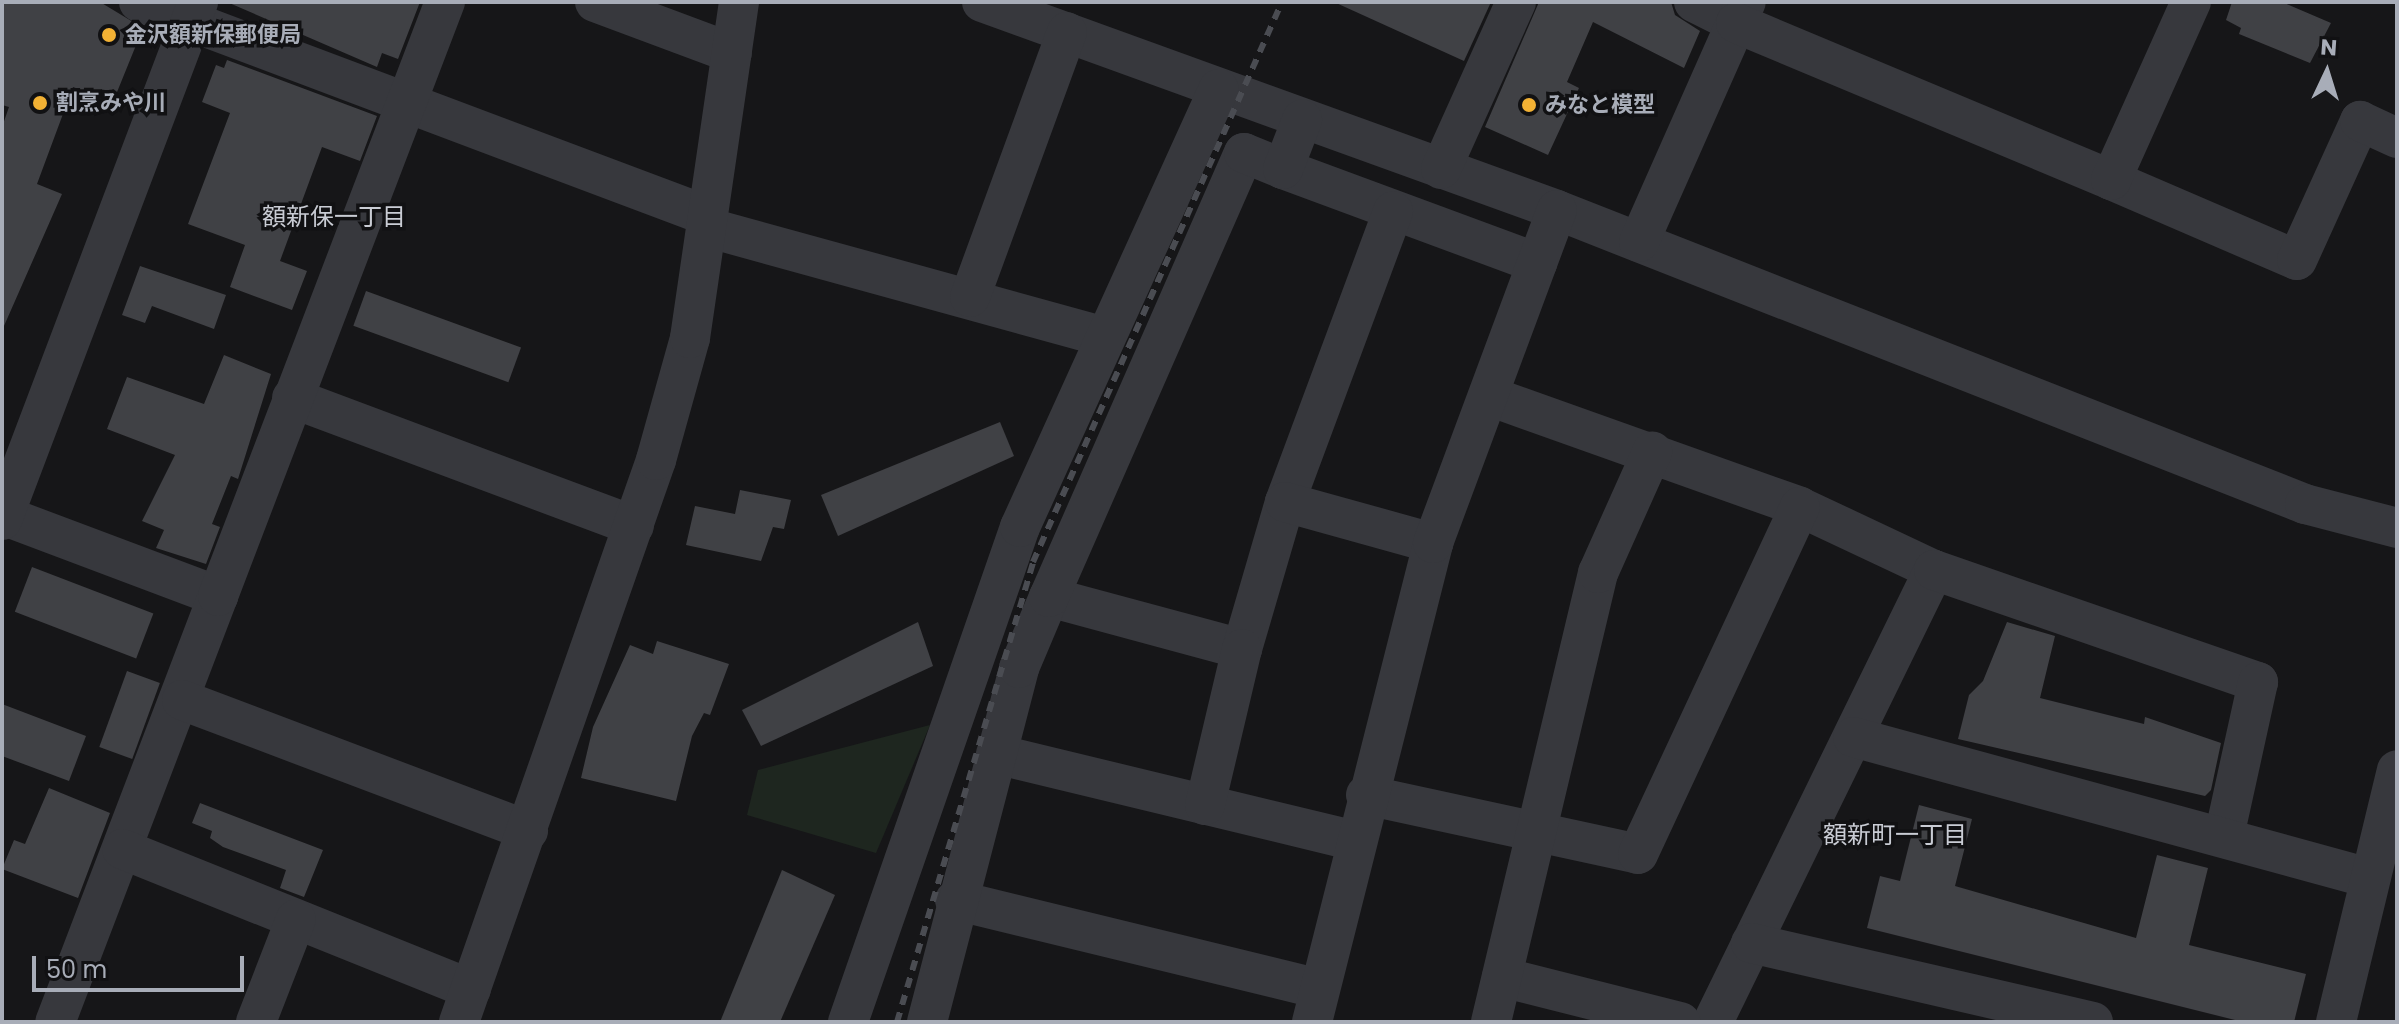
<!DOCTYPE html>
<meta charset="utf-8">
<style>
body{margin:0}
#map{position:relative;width:2399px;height:1024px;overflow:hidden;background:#161618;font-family:Poppins,"Noto Sans JP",sans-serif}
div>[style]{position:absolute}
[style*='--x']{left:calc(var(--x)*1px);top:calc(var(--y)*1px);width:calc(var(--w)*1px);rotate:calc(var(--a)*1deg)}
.green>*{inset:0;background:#1e261f}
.building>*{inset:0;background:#404145;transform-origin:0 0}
.minor>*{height:40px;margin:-20px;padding:0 20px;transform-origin:20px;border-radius:20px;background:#37383d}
.rail>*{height:6px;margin-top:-3px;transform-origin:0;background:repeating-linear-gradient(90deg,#4a4c52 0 10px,transparent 0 18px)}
.dots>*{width:22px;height:22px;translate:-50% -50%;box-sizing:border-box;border:4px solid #111113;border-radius:50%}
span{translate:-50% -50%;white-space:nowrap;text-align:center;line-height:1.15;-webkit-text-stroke:7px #111113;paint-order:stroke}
.poi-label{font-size:22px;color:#a8adb8;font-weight:700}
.left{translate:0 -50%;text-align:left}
.neighbourhood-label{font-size:24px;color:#c9ccd4}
.frame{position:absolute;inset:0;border:4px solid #a8adb8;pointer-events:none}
.north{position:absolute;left:2287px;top:32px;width:80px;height:80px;-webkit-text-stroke:6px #111113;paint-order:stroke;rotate:4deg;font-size:22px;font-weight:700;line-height:32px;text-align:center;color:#a8adb8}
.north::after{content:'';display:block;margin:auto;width:28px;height:36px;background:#a8adb8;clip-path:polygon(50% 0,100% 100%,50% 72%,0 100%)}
.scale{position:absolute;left:32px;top:956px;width:212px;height:36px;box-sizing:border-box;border:4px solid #a8adb8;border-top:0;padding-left:10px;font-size:24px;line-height:28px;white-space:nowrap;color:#a8adb8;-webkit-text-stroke:6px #111113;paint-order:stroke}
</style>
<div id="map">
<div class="green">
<div style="clip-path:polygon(930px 725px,876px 853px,747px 815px,758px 770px)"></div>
</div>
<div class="building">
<div style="clip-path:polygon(2px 2px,100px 2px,143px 28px,113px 102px,73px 87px,37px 184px,62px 194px,4px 326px,2px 127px,9px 107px,2px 105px)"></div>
<div style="clip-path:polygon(227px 2px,420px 2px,398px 59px,382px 53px,377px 67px)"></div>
<div style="clip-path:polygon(1334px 2px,1491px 2px,1464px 61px)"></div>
<div style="clip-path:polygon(1539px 2px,1671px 2px,1675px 15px,1700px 31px,1684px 68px,1593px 22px,1567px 82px,1579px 88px,1548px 155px,1485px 127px)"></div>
<div style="clip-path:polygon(2232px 2px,2282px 2px,2331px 23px,2310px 63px,2239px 34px,2241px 28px,2226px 20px)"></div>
<div style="clip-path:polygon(227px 60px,377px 116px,360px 161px,322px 147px,280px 261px,307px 271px,292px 310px,230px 287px,245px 245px,188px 224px,230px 113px,202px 102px,216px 65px,224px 68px)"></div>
<div style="clip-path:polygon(140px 266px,226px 295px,214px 329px,152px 306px,145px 323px,122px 315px)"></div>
<div style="left:366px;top:291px;width:165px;height:37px;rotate:20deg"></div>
<div style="clip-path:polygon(224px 355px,271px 374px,238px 479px,231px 476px,212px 524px,220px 527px,206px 564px,156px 548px,164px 530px,142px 521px,175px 455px,107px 429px,127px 377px,204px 404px)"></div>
<div style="clip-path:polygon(1000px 422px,1014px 456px,838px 536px,821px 495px)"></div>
<div style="clip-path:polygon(740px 490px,791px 500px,784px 529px,773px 527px,761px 561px,686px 545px,695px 506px,735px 514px)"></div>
<div style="left:32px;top:567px;width:130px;height:48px;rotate:21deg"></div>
<div style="clip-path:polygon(918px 622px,933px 666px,761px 746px,742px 710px)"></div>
<div style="clip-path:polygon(2007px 622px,2055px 636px,2040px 698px,2144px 724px,2145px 717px,2221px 743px,2211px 790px,2205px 796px,1958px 739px,1969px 695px,1983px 681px)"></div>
<div style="clip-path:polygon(657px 641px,729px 664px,710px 715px,704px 713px,692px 736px,676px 801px,581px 778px,593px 727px,630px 645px,653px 654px)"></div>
<div style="left:127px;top:671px;width:35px;height:81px;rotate:20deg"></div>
<div style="clip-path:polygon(2px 704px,86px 736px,69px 781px,2px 756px)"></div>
<div style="clip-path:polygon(49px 788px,110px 813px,78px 898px,2px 869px,14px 840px,25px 844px)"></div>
<div style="clip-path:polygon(200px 803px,323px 850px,304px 897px,280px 888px,286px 870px,223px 847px,210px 838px,212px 831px,192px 823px)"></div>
<div style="clip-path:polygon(1919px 805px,1972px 819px,1955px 886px,2136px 938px,2157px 855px,2208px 868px,2189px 945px,2306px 974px,2294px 1022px,2243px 1022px,1867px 928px,1880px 876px,1900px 881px)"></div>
<div style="clip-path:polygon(782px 870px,835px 895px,780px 1022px,720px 1022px)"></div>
</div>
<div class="minor">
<div style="--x:139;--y:2;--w:608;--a:20.61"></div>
<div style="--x:595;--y:2;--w:146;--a:20.4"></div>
<div style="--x:982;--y:2;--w:611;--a:19.89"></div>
<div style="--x:1557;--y:210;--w:804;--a:21.46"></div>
<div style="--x:2305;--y:504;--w:95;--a:14.6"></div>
<div style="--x:1694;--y:2;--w:47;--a:26.6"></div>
<div style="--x:1736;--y:23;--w:23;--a:-65"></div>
<div style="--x:1283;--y:169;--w:271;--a:20.3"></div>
<div style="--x:1441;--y:169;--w:183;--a:-65.8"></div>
<div style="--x:2111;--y:180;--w:202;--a:23.3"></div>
<div style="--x:2297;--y:260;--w:153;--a:-65.6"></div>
<div style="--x:2360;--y:121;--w:41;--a:24.7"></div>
<div style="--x:706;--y:227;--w:413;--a:15.4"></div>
<div style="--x:1639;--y:242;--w:240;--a:-66.1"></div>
<div style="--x:1736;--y:23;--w:407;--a:22.7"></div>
<div style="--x:2111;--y:180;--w:195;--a:-65.8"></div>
<div style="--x:970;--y:297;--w:282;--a:-69.9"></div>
<div style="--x:1489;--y:396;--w:330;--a:19.6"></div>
<div style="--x:1800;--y:507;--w:148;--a:25.2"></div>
<div style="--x:1934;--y:570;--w:503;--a:116.06"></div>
<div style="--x:292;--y:398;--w:365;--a:20.5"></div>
<div style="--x:1285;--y:502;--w:310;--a:-69.6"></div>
<div style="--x:2;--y:515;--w:231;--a:20.6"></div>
<div style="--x:218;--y:596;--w:456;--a:110.9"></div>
<div style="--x:2;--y:520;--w:554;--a:-69.27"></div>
<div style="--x:1934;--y:570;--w:343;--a:19.1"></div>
<div style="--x:2258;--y:682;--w:158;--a:102.4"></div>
<div style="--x:218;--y:596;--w:636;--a:-69.09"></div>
<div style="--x:1049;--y:597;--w:200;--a:15.1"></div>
<div style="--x:1242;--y:649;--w:153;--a:-73.7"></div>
<div style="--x:1285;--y:502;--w:154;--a:15.5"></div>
<div style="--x:182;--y:700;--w:370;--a:20.7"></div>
<div style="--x:1853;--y:737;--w:535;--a:15.28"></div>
<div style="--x:996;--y:754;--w:369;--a:13.6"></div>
<div style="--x:1366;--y:795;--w:278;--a:12.2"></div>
<div style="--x:1638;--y:854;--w:383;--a:-65"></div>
<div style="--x:1205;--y:805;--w:160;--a:-76.7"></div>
<div style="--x:122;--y:849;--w:376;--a:21.9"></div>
<div style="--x:955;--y:900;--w:375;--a:13.7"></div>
<div style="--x:1751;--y:943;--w:351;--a:13"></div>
<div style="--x:1502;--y:977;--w:184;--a:14.2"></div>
<div style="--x:256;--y:1022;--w:110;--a:-68.8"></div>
<div style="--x:459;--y:1022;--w:596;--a:-70.68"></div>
<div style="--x:656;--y:460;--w:127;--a:-74.4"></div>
<div style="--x:690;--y:338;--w:340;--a:-81.7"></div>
<div style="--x:848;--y:1022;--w:524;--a:-70.84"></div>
<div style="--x:1020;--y:527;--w:481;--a:-65.6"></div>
<div style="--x:927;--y:1022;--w:366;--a:-75.4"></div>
<div style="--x:1019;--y:668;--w:77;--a:-67.1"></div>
<div style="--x:1049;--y:597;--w:485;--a:-66.3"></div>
<div style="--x:1244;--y:153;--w:42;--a:22.3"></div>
<div style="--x:1283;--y:169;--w:53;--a:-68.8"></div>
<div style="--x:1312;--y:1022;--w:494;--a:-75.8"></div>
<div style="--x:1433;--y:543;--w:355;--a:-69.6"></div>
<div style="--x:1491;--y:1022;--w:462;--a:-76.6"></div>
<div style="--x:1598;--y:573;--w:133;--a:-65.9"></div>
<div style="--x:2336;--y:1022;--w:259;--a:-76.4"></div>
</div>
<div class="rail">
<div style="--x:897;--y:1022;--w:480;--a:-73.5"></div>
<div style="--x:1033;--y:562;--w:613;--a:-66.03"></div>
</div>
<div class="dots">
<div style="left:109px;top:35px;background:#f2b134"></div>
<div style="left:40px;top:103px;background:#f2b134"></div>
<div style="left:1529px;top:105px;background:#f2b134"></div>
</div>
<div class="poi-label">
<span class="left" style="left:125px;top:35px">金沢額新保郵便局</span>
<span class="left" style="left:56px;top:103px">割烹みや川</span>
<span class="left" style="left:1545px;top:105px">みなと模型</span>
</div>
<div class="neighbourhood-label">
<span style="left:334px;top:217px">額新保一丁目</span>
<span style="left:1895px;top:835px">額新町一丁目</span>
</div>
<div class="frame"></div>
<div class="north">N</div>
<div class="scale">50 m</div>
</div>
